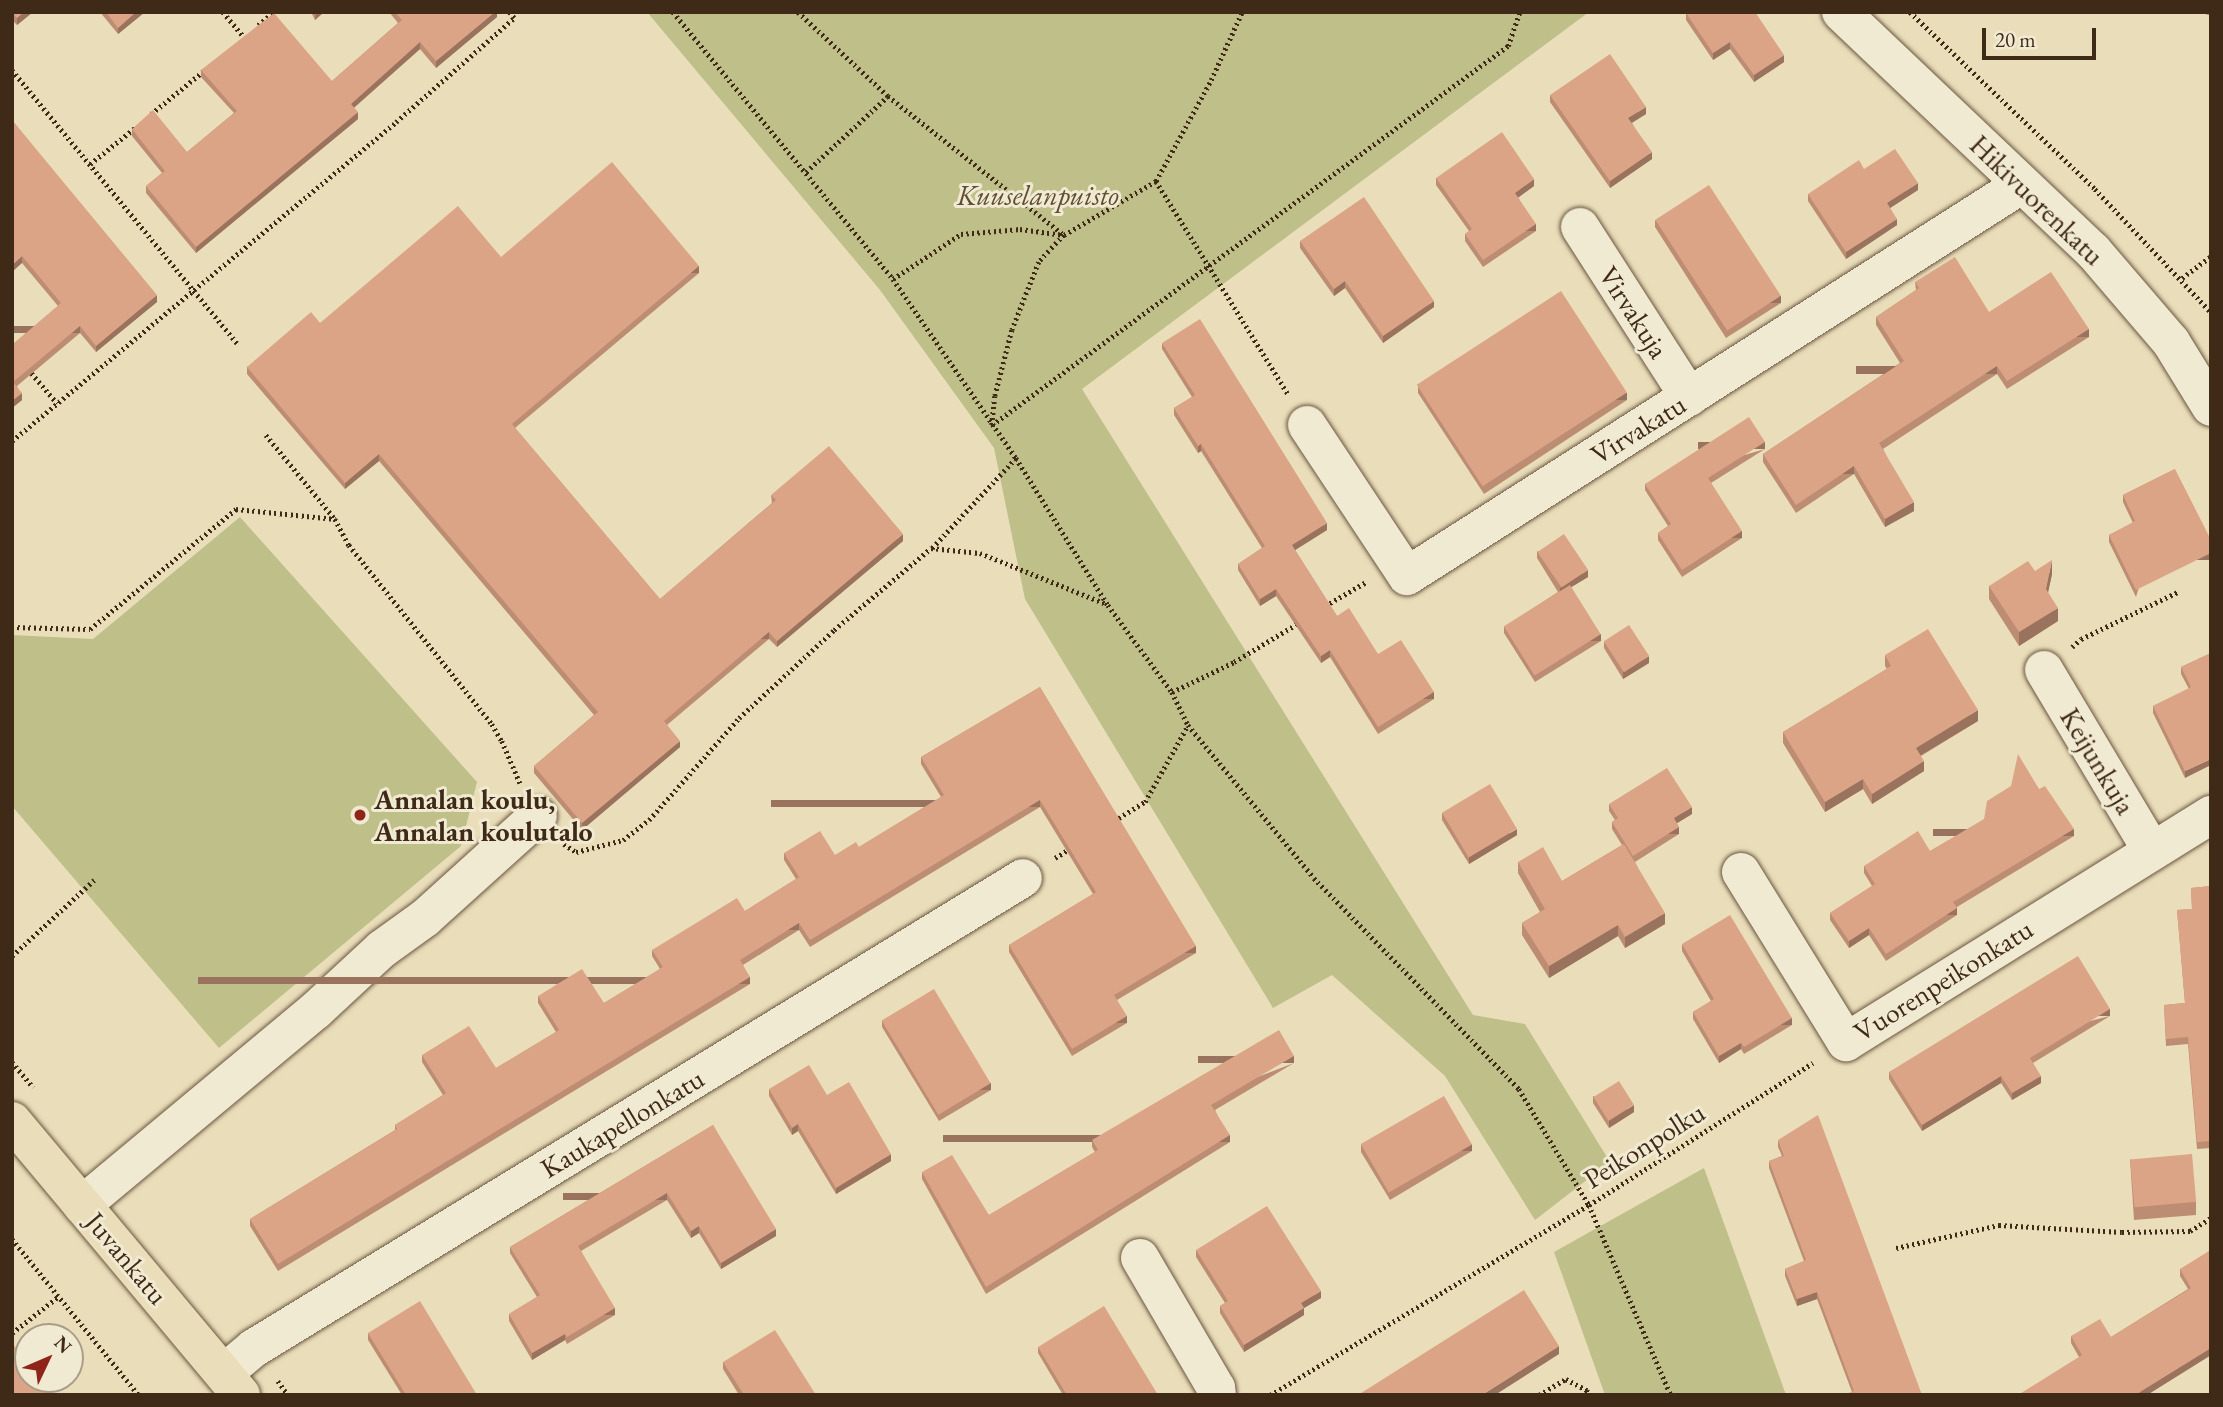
<!DOCTYPE html>
<style>
body{margin:0}
#map{position:relative;width:2223px;height:1407px;overflow:hidden;background:#eadeba;font-family:"EB Garamond",serif}
div>[style]{position:absolute}
[style*='--x']{left:calc(var(--x)*1px);top:calc(var(--y)*1px);width:calc(var(--w)*1px);rotate:calc(var(--a)*1deg)}
.green>*{inset:0;background:#bfbf8a}
.path>*{height:4.5px;margin-top:-2.25px;transform-origin:0;background:repeating-linear-gradient(90deg,#3f2917 0 2px,transparent 0 5.5px)}
.roads{filter:drop-shadow(0 0 2px #6a5640) drop-shadow(0 0 2px #6a5640)}
.minor>*{height:38px;margin:-19px;padding:0 19px;transform-origin:19px;border-radius:19px;background:#f1ead2}
.major>*{height:38px;margin:-19px;padding:0 19px;transform-origin:19px;border-radius:19px;background:#eadeba}
.wall>*{inset:0;background:#bd8d73}
.shaded-wall>*{inset:0;background:#9a735e;transform-origin:0 0}
.building>*{inset:0;background:#dca486;transform-origin:0 0}
.dots>*{width:19px;height:19px;translate:-50% -50%;box-sizing:border-box;border:4px solid #f1ead2;border-radius:50%}
span{translate:-50% -50%;white-space:nowrap;text-align:center;line-height:1.15;-webkit-text-stroke:6px #f1ead2;paint-order:stroke}
.park-label{font-size:28px;color:#5f4e34;font-style:italic}
.street-label{font-size:28px;color:#3f2917}
.poi-label{font-size:28px;color:#3f2917;font-weight:700}
.left{translate:0 -50%;text-align:left}
.frame{position:absolute;inset:0;border:14px solid #3f2917;pointer-events:none}
.north{position:absolute;left:14px;top:1323px;width:70px;height:70px;box-sizing:border-box;background:#f1ead2;border:2px solid #aa9d87;border-radius:50%;rotate:46deg;font-size:19px;font-weight:700;line-height:28px;text-align:center;color:#3f2917}
.north::after{content:'';display:block;margin:auto;width:24px;height:32px;background:#8f2418;clip-path:polygon(50% 0,100% 100%,50% 72%,0 100%)}
.scale{position:absolute;left:1982px;top:28px;width:114px;height:32px;box-sizing:border-box;border:4px solid #3f2917;border-top:0;padding-left:9px;font-size:21px;line-height:24px;white-space:nowrap;color:#3f2917;-webkit-text-stroke:5px #f1ead2;paint-order:stroke}
</style>
<div id="map">
<div class="green">
<div style="clip-path:polygon(647px 12px,1589px 12px,1082px 389px,1473px 1015px,1525px 1024px,1610px 1162px,1535px 1220px,1445px 1076px,1332px 975px,1273px 1008px,1025px 599px,994px 448px,880px 290px)"></div>
<div style="clip-path:polygon(240px 517px,477px 782px,461px 846px,219px 1048px,12px 806px,12px 635px,93px 639px)"></div>
<div style="clip-path:polygon(1704px 1168px,1786px 1395px,1605px 1395px,1554px 1252px)"></div>
</div>
<div class="path">
<div style="--x:223;--y:12;--w:33;--a:50"></div>
<div style="--x:673;--y:12;--w:346;--a:50.5"></div>
<div style="--x:893;--y:279;--w:217;--a:55.5"></div>
<div style="--x:1016;--y:458;--w:173;--a:58"></div>
<div style="--x:1108;--y:605;--w:108;--a:53.7"></div>
<div style="--x:1172;--y:692;--w:37;--a:64"></div>
<div style="--x:1188;--y:725;--w:198;--a:50.5"></div>
<div style="--x:1314;--y:878;--w:294;--a:45.8"></div>
<div style="--x:1519;--y:1089;--w:135;--a:58.9"></div>
<div style="--x:1589;--y:1205;--w:207;--a:66.7"></div>
<div style="--x:798;--y:12;--w:123;--a:43"></div>
<div style="--x:888;--y:96;--w:224;--a:38.3"></div>
<div style="--x:1064;--y:235;--w:37;--a:133"></div>
<div style="--x:1039;--y:262;--w:73;--a:111.7"></div>
<div style="--x:1012;--y:330;--w:68;--a:104.4"></div>
<div style="--x:995;--y:396;--w:29;--a:96"></div>
<div style="--x:1910;--y:12;--w:256;--a:43.7"></div>
<div style="--x:2095;--y:189;--w:169;--a:46.7"></div>
<div style="--x:258;--y:25;--w:21;--a:-39"></div>
<div style="--x:12;--y:70;--w:354;--a:50.5"></div>
<div style="--x:151;--y:114;--w:71;--a:-39.3"></div>
<div style="--x:90;--y:164;--w:59;--a:-38.8"></div>
<div style="--x:806;--y:172;--w:112;--a:-42.8"></div>
<div style="--x:1156;--y:181;--w:251;--a:58.2"></div>
<div style="--x:2182;--y:278;--w:36;--a:-37"></div>
<div style="--x:893;--y:279;--w:82;--a:-33.5"></div>
<div style="--x:961;--y:234;--w:59;--a:-4.8"></div>
<div style="--x:1020;--y:229;--w:44;--a:7.8"></div>
<div style="--x:1064;--y:235;--w:107;--a:-30.4"></div>
<div style="--x:1156;--y:181;--w:115;--a:-61.4"></div>
<div style="--x:1211;--y:80;--w:75;--a:-65.5"></div>
<div style="--x:28;--y:369;--w:45;--a:49.5"></div>
<div style="--x:992;--y:425;--w:640;--a:-36.3"></div>
<div style="--x:1508;--y:46;--w:36;--a:-71"></div>
<div style="--x:266;--y:435;--w:109;--a:50.6"></div>
<div style="--x:335;--y:519;--w:30;--a:62"></div>
<div style="--x:349;--y:545;--w:229;--a:51.4"></div>
<div style="--x:492;--y:724;--w:20;--a:60"></div>
<div style="--x:502;--y:741;--w:46;--a:66.8"></div>
<div style="--x:12;--y:441;--w:499;--a:-39.7"></div>
<div style="--x:396;--y:122;--w:157;--a:-41.4"></div>
<div style="--x:514;--y:18;--w:8;--a:-130"></div>
<div style="--x:932;--y:548;--w:123;--a:-47"></div>
<div style="--x:1325;--y:606;--w:48;--a:-30.3"></div>
<div style="--x:12;--y:627;--w:78;--a:1.5"></div>
<div style="--x:90;--y:629;--w:189;--a:-39.4"></div>
<div style="--x:236;--y:509;--w:100;--a:5.8"></div>
<div style="--x:2072;--y:647;--w:12;--a:-42"></div>
<div style="--x:2081;--y:639;--w:108;--a:-25.9"></div>
<div style="--x:1172;--y:692;--w:69;--a:-25.8"></div>
<div style="--x:1234;--y:662;--w:77;--a:-31.2"></div>
<div style="--x:1114;--y:821;--w:36;--a:-32"></div>
<div style="--x:1145;--y:802;--w:88;--a:-60.8"></div>
<div style="--x:564;--y:844;--w:14;--a:34"></div>
<div style="--x:576;--y:852;--w:49;--a:-14.3"></div>
<div style="--x:623;--y:840;--w:33;--a:-38"></div>
<div style="--x:649;--y:820;--w:136;--a:-48.6"></div>
<div style="--x:739;--y:718;--w:129;--a:-42.8"></div>
<div style="--x:834;--y:630;--w:127;--a:-40.2"></div>
<div style="--x:931;--y:548;--w:49;--a:5.8"></div>
<div style="--x:980;--y:553;--w:136;--a:22"></div>
<div style="--x:1055;--y:858;--w:19;--a:-32"></div>
<div style="--x:12;--y:956;--w:112;--a:-42.8"></div>
<div style="--x:12;--y:1062;--w:33;--a:50"></div>
<div style="--x:12;--y:1239;--w:201;--a:50.9"></div>
<div style="--x:1896;--y:1248;--w:106;--a:-12.6"></div>
<div style="--x:1999;--y:1225;--w:123;--a:3.3"></div>
<div style="--x:2122;--y:1232;--w:68;--a:-0.8"></div>
<div style="--x:2190;--y:1231;--w:25;--a:-32"></div>
<div style="--x:12;--y:1333;--w:60;--a:-38.2"></div>
<div style="--x:278;--y:1381;--w:17;--a:54"></div>
<div style="--x:1270;--y:1395;--w:371;--a:-30.8"></div>
<div style="--x:1589;--y:1205;--w:265;--a:-32.4"></div>
<div style="--x:1539;--y:1395;--w:31;--a:-31"></div>
<div style="--x:1566;--y:1379;--w:24;--a:28"></div>
<div style="--x:1587;--y:1390;--w:5;--a:68"></div>
</div>
<div class="roads">
<div class="minor">
<div style="--x:1841;--y:12;--w:347;--a:43.5"></div>
<div style="--x:2093;--y:251;--w:120;--a:49.4"></div>
<div style="--x:2171;--y:342;--w:76;--a:58.4"></div>
<div style="--x:1580;--y:227;--w:202;--a:57.3"></div>
<div style="--x:1307;--y:425;--w:181;--a:56.5"></div>
<div style="--x:1407;--y:576;--w:728;--a:-32.49"></div>
<div style="--x:2044;--y:670;--w:211;--a:59.2"></div>
<div style="--x:1741;--y:872;--w:200;--a:58.3"></div>
<div style="--x:1846;--y:1042;--w:430;--a:-31.9"></div>
<div style="--x:82;--y:1205;--w:303;--a:-39.8"></div>
<div style="--x:315;--y:1011;--w:91;--a:-42.8"></div>
<div style="--x:382;--y:949;--w:53;--a:-35.8"></div>
<div style="--x:425;--y:918;--w:152;--a:-42.1"></div>
<div style="--x:1140;--y:1258;--w:151;--a:59.7"></div>
<div style="--x:1216;--y:1388;--w:7;--a:82"></div>
<div style="--x:224;--y:1373;--w:39;--a:-40"></div>
<div style="--x:254;--y:1348;--w:901;--a:-31.43"></div>
</div>
<div class="major">
<div style="--x:12;--y:1121;--w:357;--a:50.1"></div>
</div>
</div>
<div class="wall">
<div style="clip-path:polygon(12px 12px,33px 12px,17px 25px,12px 20px)"></div>
<div style="clip-path:polygon(100px 12px,145px 12px,118px 34px)"></div>
<div style="clip-path:polygon(311px 12px,324px 12px,315px 20px)"></div>
<div style="clip-path:polygon(389px 12px,497px 12px,497px 17px,436px 68px,420px 49px,354px 108px,358px 119px,196px 253px,146px 193px,146px 186px,162px 173px,132px 136px,132px 129px,187px 152px,234px 113px,201px 77px,201px 70px,332px 81px,398px 23px)"></div>
<div style="clip-path:polygon(2199px 12px,2211px 12px,2211px 16px)"></div>
<div style="clip-path:polygon(1686px 13px,1784px 62px,1754px 82px,1730px 49px,1713px 60px,1686px 20px)"></div>
<div style="clip-path:polygon(1550px 95px,1646px 114px,1632px 123px,1652px 159px,1610px 188px,1550px 102px)"></div>
<div style="clip-path:polygon(12px 120px,157px 302px,96px 352px,80px 333px,17px 386px,22px 400px,12px 408px,12px 345px,58px 306px,22px 263px)"></div>
<div style="clip-path:polygon(1436px 178px,1534px 186px,1518px 197px,1536px 231px,1483px 267px,1465px 241px,1465px 234px,1469px 231px,1436px 185px)"></div>
<div style="clip-path:polygon(1918px 190px,1890px 208px,1897px 225px,1846px 259px,1808px 201px,1808px 194px)"></div>
<div style="clip-path:polygon(1655px 220px,1781px 303px,1726px 338px,1655px 227px)"></div>
<div style="clip-path:polygon(1300px 241px,1434px 307px,1383px 343px,1345px 288px,1334px 296px,1300px 248px)"></div>
<div style="clip-path:polygon(501px 257px,699px 273px,515px 428px,660px 599px,772px 503px,771px 495px,903px 541px,777px 647px,769px 639px,667px 725px,680px 747px,582px 830px,534px 773px,534px 766px,594px 715px,379px 461px,345px 489px,247px 374px,247px 367px,320px 323px)"></div>
<div style="clip-path:polygon(1915px 282px,1989px 312px,2089px 337px,2007px 389px,1997px 374px,1883px 449px,1914px 511px,1885px 527px,1854px 474px,1796px 513px,1763px 462px,1763px 454px,1900px 363px,1876px 325px,1876px 317px,1916px 290px)"></div>
<div style="clip-path:polygon(1162px 343px,1327px 530px,1295px 550px,1337px 616px,1378px 654px,1434px 699px,1378px 734px,1330px 657px,1321px 663px,1276px 596px,1260px 606px,1238px 570px,1238px 564px,1262px 548px,1201px 451px,1198px 453px,1174px 415px,1174px 408px,1192px 397px,1162px 349px)"></div>
<div style="clip-path:polygon(1418px 386px,1627px 400px,1484px 494px,1418px 393px)"></div>
<div style="clip-path:polygon(1765px 449px,1711px 483px,1742px 538px,1682px 577px,1658px 540px,1658px 533px,1668px 526px,1645px 490px,1645px 484px)"></div>
<div style="clip-path:polygon(2175px 469px,2136px 597px,2109px 542px,2109px 535px,2133px 523px,2123px 502px,2123px 495px)"></div>
<div style="clip-path:polygon(1537px 551px,1588px 577px,1571px 587px,1601px 641px,1535px 682px,1504px 633px,1504px 627px,1558px 592px,1537px 558px)"></div>
<div style="clip-path:polygon(2035px 571px,2052px 574px,2048px 592px,2058px 621px,2019px 646px,1989px 599px,1989px 586px)"></div>
<div style="clip-path:polygon(1604px 642px,1649px 663px,1623px 679px,1604px 648px)"></div>
<div style="clip-path:polygon(2211px 653px,2185px 778px,2153px 713px,2153px 706px,2189px 689px,2181px 674px,2181px 667px)"></div>
<div style="clip-path:polygon(1885px 655px,1978px 721px,1921px 756px,1924px 771px,1872px 804px,1863px 789px,1825px 812px,1783px 743px,1783px 732px,1887px 669px,1885px 666px)"></div>
<div style="clip-path:polygon(1040px 687px,1196px 953px,1117px 1000px,1127px 1023px,1072px 1056px,1009px 952px,1009px 945px,1093px 894px,1040px 807px,810px 947px,799px 930px,743px 965px,750px 984px,278px 1271px,250px 1226px,250px 1219px,395px 1130px,395px 1125px,443px 1095px,422px 1062px,422px 1055px,496px 1068px,556px 1032px,538px 1003px,538px 996px,604px 1003px,660px 969px,652px 956px,652px 950px,745px 911px,796px 879px,784px 860px,784px 853px,835px 855px,859px 847px,941px 797px,921px 764px,921px 757px)"></div>
<div style="clip-path:polygon(2039px 789px,2074px 836px,1957px 907px,1957px 915px,1886px 961px,1869px 935px,1849px 948px,1830px 920px,1830px 913px,1872px 886px,1864px 873px,1864px 866px,1930px 851px)"></div>
<div style="clip-path:polygon(1609px 804px,1692px 814px,1677px 823px,1679px 834px,1635px 862px,1665px 924px,1625px 948px,1618px 936px,1549px 978px,1522px 935px,1522px 923px,1540px 912px,1518px 873px,1518px 862px,1562px 881px,1622px 845px,1612px 829px,1612px 822px,1615px 820px,1609px 811px)"></div>
<div style="clip-path:polygon(1442px 813px,1517px 835px,1469px 864px,1442px 820px)"></div>
<div style="clip-path:polygon(2211px 886px,2211px 1148px,2197px 1149px,2188px 1044px,2166px 1046px,2164px 1005px,2185px 1003px,2177px 910px,2192px 909px,2191px 888px)"></div>
<div style="clip-path:polygon(1682px 944px,1792px 1025px,1744px 1054px,1741px 1049px,1719px 1063px,1693px 1019px,1693px 1012px,1711px 1001px,1682px 951px)"></div>
<div style="clip-path:polygon(2110px 1016px,2033px 1063px,2041px 1083px,2012px 1100px,2001px 1083px,1922px 1131px,1889px 1079px,1889px 1072px)"></div>
<div style="clip-path:polygon(882px 1020px,991px 1090px,939px 1121px,882px 1027px)"></div>
<div style="clip-path:polygon(1294px 1063px,1215px 1110px,1230px 1142px,986px 1294px,922px 1179px,922px 1172px,989px 1215px,1095px 1152px,1092px 1147px,1092px 1140px)"></div>
<div style="clip-path:polygon(769px 1089px,891px 1161px,836px 1194px,798px 1131px,792px 1135px,769px 1096px)"></div>
<div style="clip-path:polygon(1593px 1096px,1634px 1112px,1609px 1128px,1593px 1103px)"></div>
<div style="clip-path:polygon(713px 1125px,776px 1236px,721px 1269px,699px 1233px,691px 1238px,667px 1200px,581px 1251px,615px 1315px,567px 1344px,565px 1340px,532px 1360px,509px 1321px,509px 1314px,537px 1297px,510px 1253px,510px 1247px)"></div>
<div style="clip-path:polygon(1778px 1140px,1922px 1395px,1852px 1392px,1817px 1299px,1797px 1306px,1785px 1276px,1785px 1269px,1804px 1261px,1769px 1168px,1769px 1161px,1782px 1156px,1778px 1147px)"></div>
<div style="clip-path:polygon(1361px 1145px,1472px 1151px,1390px 1200px,1361px 1152px)"></div>
<div style="clip-path:polygon(2130px 1159px,2196px 1202px,2196px 1215px,2134px 1220px)"></div>
<div style="clip-path:polygon(1196px 1250px,1321px 1298px,1304px 1308px,1304px 1315px,1244px 1352px,1220px 1313px,1220px 1306px,1225px 1303px,1196px 1257px)"></div>
<div style="clip-path:polygon(2211px 1255px,2211px 1355px,2147px 1395px,2079px 1357px,2071px 1343px,2071px 1336px,2111px 1337px,2188px 1289px,2180px 1276px,2180px 1269px)"></div>
<div style="clip-path:polygon(368px 1333px,477px 1395px,402px 1395px,368px 1340px)"></div>
<div style="clip-path:polygon(1038px 1347px,1158px 1395px,1063px 1395px,1038px 1353px)"></div>
<div style="clip-path:polygon(723px 1362px,816px 1395px,739px 1395px,723px 1369px)"></div>
</div>
<div class="shaded-wall">
<div style="clip-path:polygon(24px 12px,33px 12px,17px 25px,17px 18px)"></div>
<div style="clip-path:polygon(136px 12px,145px 12px,118px 34px,118px 28px)"></div>
<div style="clip-path:polygon(316px 12px,324px 12px,315px 20px)"></div>
<div style="clip-path:polygon(495px 12px,497px 12px,497px 17px,436px 68px,436px 61px)"></div>
<div style="clip-path:polygon(420px 42px,420px 49px,351px 110px,351px 104px)"></div>
<div style="clip-path:polygon(1730px 42px,1730px 49px,1713px 60px,1713px 53px)"></div>
<div style="clip-path:polygon(1784px 55px,1784px 62px,1754px 82px,1754px 75px)"></div>
<div style="clip-path:polygon(1646px 107px,1646px 114px,1628px 125px,1628px 118px)"></div>
<div style="clip-path:polygon(358px 112px,358px 119px,196px 253px,196px 247px)"></div>
<div style="clip-path:polygon(1652px 152px,1652px 159px,1610px 188px,1610px 181px)"></div>
<div style="clip-path:polygon(1534px 179px,1534px 186px,1515px 200px,1515px 193px)"></div>
<div style="clip-path:polygon(1918px 183px,1918px 190px,1887px 210px,1887px 203px)"></div>
<div style="clip-path:polygon(1897px 219px,1897px 225px,1846px 259px,1846px 252px)"></div>
<div style="left:1536px;top:224px;width:7px;height:64px;rotate:90deg"></div>
<div style="clip-path:polygon(22px 256px,22px 263px,12px 272px,12px 265px)"></div>
<div style="left:699px;top:266px;width:7px;height:245px;rotate:90deg"></div>
<div style="clip-path:polygon(1345px 281px,1345px 288px,1334px 296px,1334px 289px)"></div>
<div style="clip-path:polygon(157px 295px,157px 302px,96px 352px,96px 346px)"></div>
<div style="left:1781px;top:296px;width:7px;height:65px;rotate:90deg"></div>
<div style="clip-path:polygon(1434px 301px,1434px 307px,1383px 343px,1383px 336px)"></div>
<div style="left:80px;top:326px;width:7px;height:87px;rotate:90deg"></div>
<div style="left:2089px;top:329px;width:8px;height:97px;rotate:90deg"></div>
<div style="left:1997px;top:366px;width:8px;height:141px;rotate:90deg"></div>
<div style="clip-path:polygon(22px 393px,22px 400px,12px 408px,12px 401px)"></div>
<div style="left:1627px;top:393px;width:7px;height:171px;rotate:90deg"></div>
<div style="left:1765px;top:442px;width:7px;height:67px;rotate:90deg"></div>
<div style="clip-path:polygon(1201px 444px,1201px 451px,1198px 453px,1198px 446px)"></div>
<div style="clip-path:polygon(379px 454px,379px 461px,345px 489px,345px 483px)"></div>
<div style="left:1854px;top:466px;width:8px;height:70px;rotate:90deg"></div>
<div style="clip-path:polygon(1914px 502px,1914px 511px,1885px 527px,1885px 519px)"></div>
<div style="clip-path:polygon(1327px 523px,1327px 530px,1292px 552px,1292px 545px)"></div>
<div style="left:1742px;top:531px;width:7px;height:72px;rotate:90deg"></div>
<div style="clip-path:polygon(903px 534px,903px 541px,777px 647px,777px 641px)"></div>
<div style="left:2211px;top:553px;width:7px;height:84px;rotate:90deg"></div>
<div style="clip-path:polygon(2052px 560px,2052px 574px,2046px 602px,2046px 589px)"></div>
<div style="clip-path:polygon(1588px 570px,1588px 577px,1560px 594px,1560px 588px)"></div>
<div style="clip-path:polygon(1276px 589px,1276px 596px,1260px 606px,1260px 599px)"></div>
<div style="clip-path:polygon(2058px 608px,2058px 621px,2019px 646px,2019px 632px)"></div>
<div style="left:769px;top:632px;width:7px;height:138px;rotate:90deg"></div>
<div style="left:1601px;top:634px;width:7px;height:78px;rotate:90deg"></div>
<div style="clip-path:polygon(1330px 650px,1330px 657px,1321px 663px,1321px 656px)"></div>
<div style="clip-path:polygon(1649px 656px,1649px 663px,1623px 679px,1623px 672px)"></div>
<div style="left:1434px;top:692px;width:7px;height:66px;rotate:90deg"></div>
<div style="clip-path:polygon(1978px 710px,1978px 721px,1916px 758px,1916px 748px)"></div>
<div style="clip-path:polygon(680px 741px,680px 747px,582px 830px,582px 823px)"></div>
<div style="clip-path:polygon(2211px 759px,2211px 765px,2185px 778px,2185px 771px)"></div>
<div style="clip-path:polygon(1924px 761px,1924px 771px,1872px 804px,1872px 794px)"></div>
<div style="clip-path:polygon(1863px 779px,1863px 789px,1825px 812px,1825px 802px)"></div>
<div style="left:1040px;top:800px;width:7px;height:269px;rotate:90deg"></div>
<div style="clip-path:polygon(1692px 807px,1692px 814px,1674px 825px,1674px 818px)"></div>
<div style="left:1679px;top:827px;width:7px;height:54px;rotate:90deg"></div>
<div style="clip-path:polygon(1517px 829px,1517px 835px,1469px 864px,1469px 857px)"></div>
<div style="left:2074px;top:829px;width:7px;height:141px;rotate:90deg"></div>
<div style="left:1957px;top:908px;width:7px;height:85px;rotate:90deg"></div>
<div style="clip-path:polygon(1665px 913px,1665px 924px,1625px 948px,1625px 937px)"></div>
<div style="left:799px;top:923px;width:7px;height:70px;rotate:90deg"></div>
<div style="clip-path:polygon(1618px 925px,1618px 936px,1549px 978px,1549px 966px)"></div>
<div style="clip-path:polygon(1869px 928px,1869px 935px,1849px 948px,1849px 941px)"></div>
<div style="left:1196px;top:946px;width:7px;height:96px;rotate:90deg"></div>
<div style="left:750px;top:977px;width:7px;height:552px;rotate:90deg"></div>
<div style="left:2110px;top:1009px;width:7px;height:94px;rotate:90deg"></div>
<div style="left:1127px;top:1016px;width:7px;height:64px;rotate:90deg"></div>
<div style="left:1792px;top:1018px;width:7px;height:56px;rotate:90deg"></div>
<div style="clip-path:polygon(1741px 1043px,1741px 1049px,1719px 1063px,1719px 1056px)"></div>
<div style="left:1294px;top:1056px;width:7px;height:96px;rotate:90deg"></div>
<div style="clip-path:polygon(2001px 1076px,2001px 1083px,1922px 1131px,1922px 1125px)"></div>
<div style="clip-path:polygon(2041px 1076px,2041px 1083px,2012px 1100px,2012px 1093px)"></div>
<div style="left:991px;top:1083px;width:7px;height:61px;rotate:90deg"></div>
<div style="clip-path:polygon(1634px 1105px,1634px 1112px,1609px 1128px,1609px 1121px)"></div>
<div style="clip-path:polygon(798px 1124px,798px 1131px,792px 1135px,792px 1128px)"></div>
<div style="left:1230px;top:1135px;width:7px;height:287px;rotate:90deg"></div>
<div style="left:1472px;top:1144px;width:7px;height:96px;rotate:90deg"></div>
<div style="clip-path:polygon(891px 1154px,891px 1161px,836px 1194px,836px 1188px)"></div>
<div style="left:667px;top:1193px;width:7px;height:104px;rotate:90deg"></div>
<div style="clip-path:polygon(699px 1226px,699px 1233px,691px 1238px,691px 1231px)"></div>
<div style="clip-path:polygon(776px 1229px,776px 1236px,721px 1269px,721px 1263px)"></div>
<div style="clip-path:polygon(1321px 1291px,1321px 1298px,1304px 1308px,1304px 1315px,1244px 1352px,1244px 1345px,1301px 1303px)"></div>
<div style="clip-path:polygon(1817px 1292px,1817px 1299px,1797px 1306px,1797px 1299px)"></div>
<div style="left:615px;top:1308px;width:7px;height:56px;rotate:90deg"></div>
<div style="clip-path:polygon(565px 1334px,565px 1340px,532px 1360px,532px 1353px)"></div>
<div style="clip-path:polygon(1559px 1346px,1559px 1354px,1495px 1395px,1482px 1395px)"></div>
<div style="clip-path:polygon(2211px 1348px,2211px 1355px,2147px 1395px,2135px 1395px)"></div>
</div>
<div class="building">
<div style="clip-path:polygon(12px 12px,24px 12px,17px 18px)"></div>
<div style="clip-path:polygon(106px 12px,136px 12px,118px 28px)"></div>
<div style="clip-path:polygon(395px 12px,495px 12px,436px 61px,420px 42px,351px 104px,358px 112px,196px 247px,146px 186px,165px 171px,132px 129px,153px 110px,187px 152px,237px 111px,201px 70px,274px 13px,332px 81px,402px 20px)"></div>
<div style="clip-path:polygon(1687px 12px,1755px 12px,1784px 55px,1754px 75px,1730px 42px,1713px 53px,1686px 13px)"></div>
<div style="clip-path:polygon(1610px 54px,1646px 107px,1628px 118px,1652px 152px,1610px 181px,1550px 95px)"></div>
<div style="clip-path:polygon(12px 120px,157px 295px,96px 346px,80px 326px,13px 382px,22px 393px,12px 401px,12px 345px,61px 303px,22px 256px,12px 265px)"></div>
<div style="clip-path:polygon(1502px 132px,1534px 179px,1515px 193px,1536px 224px,1483px 260px,1465px 234px,1472px 229px,1436px 178px)"></div>
<div style="clip-path:polygon(1895px 149px,1918px 183px,1887px 203px,1897px 219px,1846px 252px,1808px 194px,1859px 160px,1864px 169px)"></div>
<div style="clip-path:polygon(612px 162px,699px 266px,512px 424px,660px 599px,776px 500px,771px 495px,829px 446px,903px 534px,777px 641px,769px 632px,664px 721px,680px 741px,582px 823px,534px 766px,598px 712px,379px 454px,345px 483px,247px 367px,311px 312px,320px 323px,458px 206px,501px 257px)"></div>
<div style="left:1709px;top:185px;width:132px;height:64px;rotate:57deg"></div>
<div style="clip-path:polygon(1364px 197px,1434px 301px,1383px 336px,1345px 281px,1334px 289px,1300px 241px)"></div>
<div style="clip-path:polygon(1955px 257px,1989px 312px,2051px 272px,2089px 329px,2007px 381px,1997px 366px,1879px 443px,1914px 502px,1885px 519px,1854px 466px,1796px 505px,1763px 454px,1904px 361px,1876px 317px,1919px 288px,1915px 282px)"></div>
<div style="left:1561px;top:291px;width:121px;height:172px;rotate:57deg"></div>
<div style="clip-path:polygon(1200px 319px,1327px 523px,1292px 545px,1337px 616px,1349px 608px,1378px 654px,1401px 640px,1434px 692px,1378px 727px,1330px 650px,1321px 656px,1276px 589px,1260px 599px,1238px 564px,1265px 546px,1201px 444px,1198px 446px,1174px 408px,1195px 395px,1162px 343px)"></div>
<div style="clip-path:polygon(1749px 417px,1765px 442px,1708px 478px,1742px 531px,1682px 570px,1658px 533px,1671px 524px,1645px 484px)"></div>
<div style="clip-path:polygon(2175px 469px,2211px 540px,2211px 553px,2136px 590px,2109px 535px,2135px 521px,2123px 495px)"></div>
<div style="left:1564px;top:534px;width:43px;height:32px;rotate:56deg"></div>
<div style="clip-path:polygon(2052px 560px,2046px 589px,2058px 608px,2019px 632px,1989px 586px,2028px 561px,2035px 571px)"></div>
<div style="left:1570px;top:585px;width:58px;height:78px;rotate:58deg"></div>
<div style="left:1629px;top:625px;width:37px;height:30px;rotate:57deg"></div>
<div style="clip-path:polygon(1928px 629px,1978px 710px,1916px 748px,1924px 761px,1872px 794px,1863px 779px,1825px 802px,1783px 732px,1891px 666px,1885px 655px)"></div>
<div style="clip-path:polygon(2211px 653px,2211px 759px,2185px 771px,2153px 706px,2191px 687px,2181px 667px)"></div>
<div style="clip-path:polygon(1040px 687px,1196px 946px,1114px 995px,1127px 1016px,1072px 1049px,1009px 945px,1096px 892px,1040px 800px,810px 940px,799px 923px,740px 960px,750px 977px,278px 1264px,250px 1219px,397px 1129px,395px 1125px,446px 1093px,422px 1055px,469px 1026px,496px 1068px,559px 1030px,538px 996px,582px 969px,604px 1003px,663px 967px,652px 950px,737px 898px,745px 911px,799px 877px,784px 853px,820px 831px,835px 855px,856px 842px,859px 847px,944px 795px,921px 757px)"></div>
<div style="clip-path:polygon(2018px 754px,2039px 789px,2045px 786px,2074px 829px,1953px 902px,1957px 908px,1886px 954px,1869px 928px,1849px 941px,1830px 913px,1875px 884px,1864px 866px,1918px 831px,1930px 851px,1984px 819px,1987px 801px,2011px 786px)"></div>
<div style="clip-path:polygon(1667px 768px,1692px 807px,1674px 818px,1679px 827px,1633px 856px,1612px 822px,1618px 818px,1609px 804px)"></div>
<div style="left:1490px;top:784px;width:52px;height:56px;rotate:59deg"></div>
<div style="clip-path:polygon(1624px 844px,1665px 913px,1625px 937px,1618px 925px,1549px 966px,1522px 923px,1545px 909px,1518px 862px,1543px 847px,1562px 881px)"></div>
<div style="clip-path:polygon(2211px 886px,2211px 1141px,2197px 1142px,2188px 1037px,2166px 1039px,2164px 1005px,2185px 1003px,2177px 910px,2192px 909px,2191px 888px)"></div>
<div style="clip-path:polygon(1730px 915px,1792px 1018px,1744px 1047px,1741px 1043px,1719px 1056px,1693px 1012px,1714px 999px,1682px 944px)"></div>
<div style="clip-path:polygon(2078px 956px,2110px 1009px,2030px 1058px,2041px 1076px,2012px 1093px,2001px 1076px,1922px 1125px,1889px 1072px)"></div>
<div style="left:934px;top:989px;width:110px;height:61px;rotate:59deg"></div>
<div style="clip-path:polygon(1279px 1030px,1294px 1056px,1211px 1105px,1230px 1135px,986px 1287px,922px 1172px,952px 1155px,989px 1215px,1098px 1150px,1092px 1140px)"></div>
<div style="clip-path:polygon(809px 1065px,827px 1095px,849px 1082px,891px 1154px,836px 1188px,798px 1124px,792px 1128px,769px 1089px)"></div>
<div style="left:1619px;top:1081px;width:28px;height:30px;rotate:58deg"></div>
<div style="left:1444px;top:1096px;width:56px;height:96px;rotate:60deg"></div>
<div style="clip-path:polygon(1818px 1115px,1922px 1395px,1843px 1395px,1854px 1391px,1817px 1292px,1797px 1299px,1785px 1269px,1806px 1260px,1769px 1161px,1784px 1156px,1778px 1140px)"></div>
<div style="clip-path:polygon(713px 1125px,776px 1229px,721px 1263px,699px 1226px,691px 1231px,667px 1193px,578px 1246px,615px 1308px,567px 1337px,565px 1334px,532px 1353px,509px 1314px,540px 1295px,510px 1247px)"></div>
<div style="left:2192px;top:1154px;width:48px;height:62px;rotate:85deg"></div>
<div style="clip-path:polygon(1267px 1206px,1321px 1291px,1301px 1303px,1304px 1308px,1244px 1345px,1220px 1306px,1228px 1301px,1196px 1250px)"></div>
<div style="clip-path:polygon(2209px 1251px,2211px 1255px,2211px 1348px,2135px 1395px,2018px 1395px,2082px 1355px,2071px 1336px,2100px 1319px,2111px 1337px,2191px 1288px,2180px 1269px)"></div>
<div style="clip-path:polygon(1524px 1290px,1559px 1346px,1482px 1395px,1358px 1395px)"></div>
<div style="clip-path:polygon(420px 1301px,477px 1395px,406px 1395px,368px 1333px)"></div>
<div style="clip-path:polygon(1104px 1306px,1158px 1395px,1067px 1395px,1038px 1347px)"></div>
<div style="clip-path:polygon(775px 1330px,816px 1395px,744px 1395px,723px 1362px)"></div>
<div style="clip-path:polygon(12px 1343px,28px 1362px,28px 1379px,42px 1379px,55px 1395px,12px 1395px)"></div>
</div>
<div class="dots">
<div style="left:360px;top:815px;background:#8f2418"></div>
</div>
<div class="park-label">
<span style="left:1038px;top:195px">Kuuselanpuisto</span>
</div>
<div class="street-label">
<span style="left:2037px;top:200px;rotate:44deg">Hikivuorenkatu</span>
<span style="left:1634px;top:312px;rotate:57deg">Virvakuja</span>
<span style="left:1638px;top:429px;rotate:-32deg">Virvakatu</span>
<span style="left:2098px;top:761px;rotate:59deg">Keijunkuja</span>
<span style="left:1943px;top:980px;rotate:-32deg">Vuorenpeikonkatu</span>
<span style="left:622px;top:1123px;rotate:-31deg">Kaukapellonkatu</span>
<span style="left:1644px;top:1145px;rotate:-32deg">Peikonpolku</span>
<span style="left:127px;top:1258px;rotate:50deg">Juvankatu</span>
</div>
<div class="poi-label">
<span class="left" style="left:374px;top:815px">Annalan koulu,<br>Annalan koulutalo</span>
</div>
<div class="frame"></div>
<div class="north">N</div>
<div class="scale">20 m</div>
</div>
